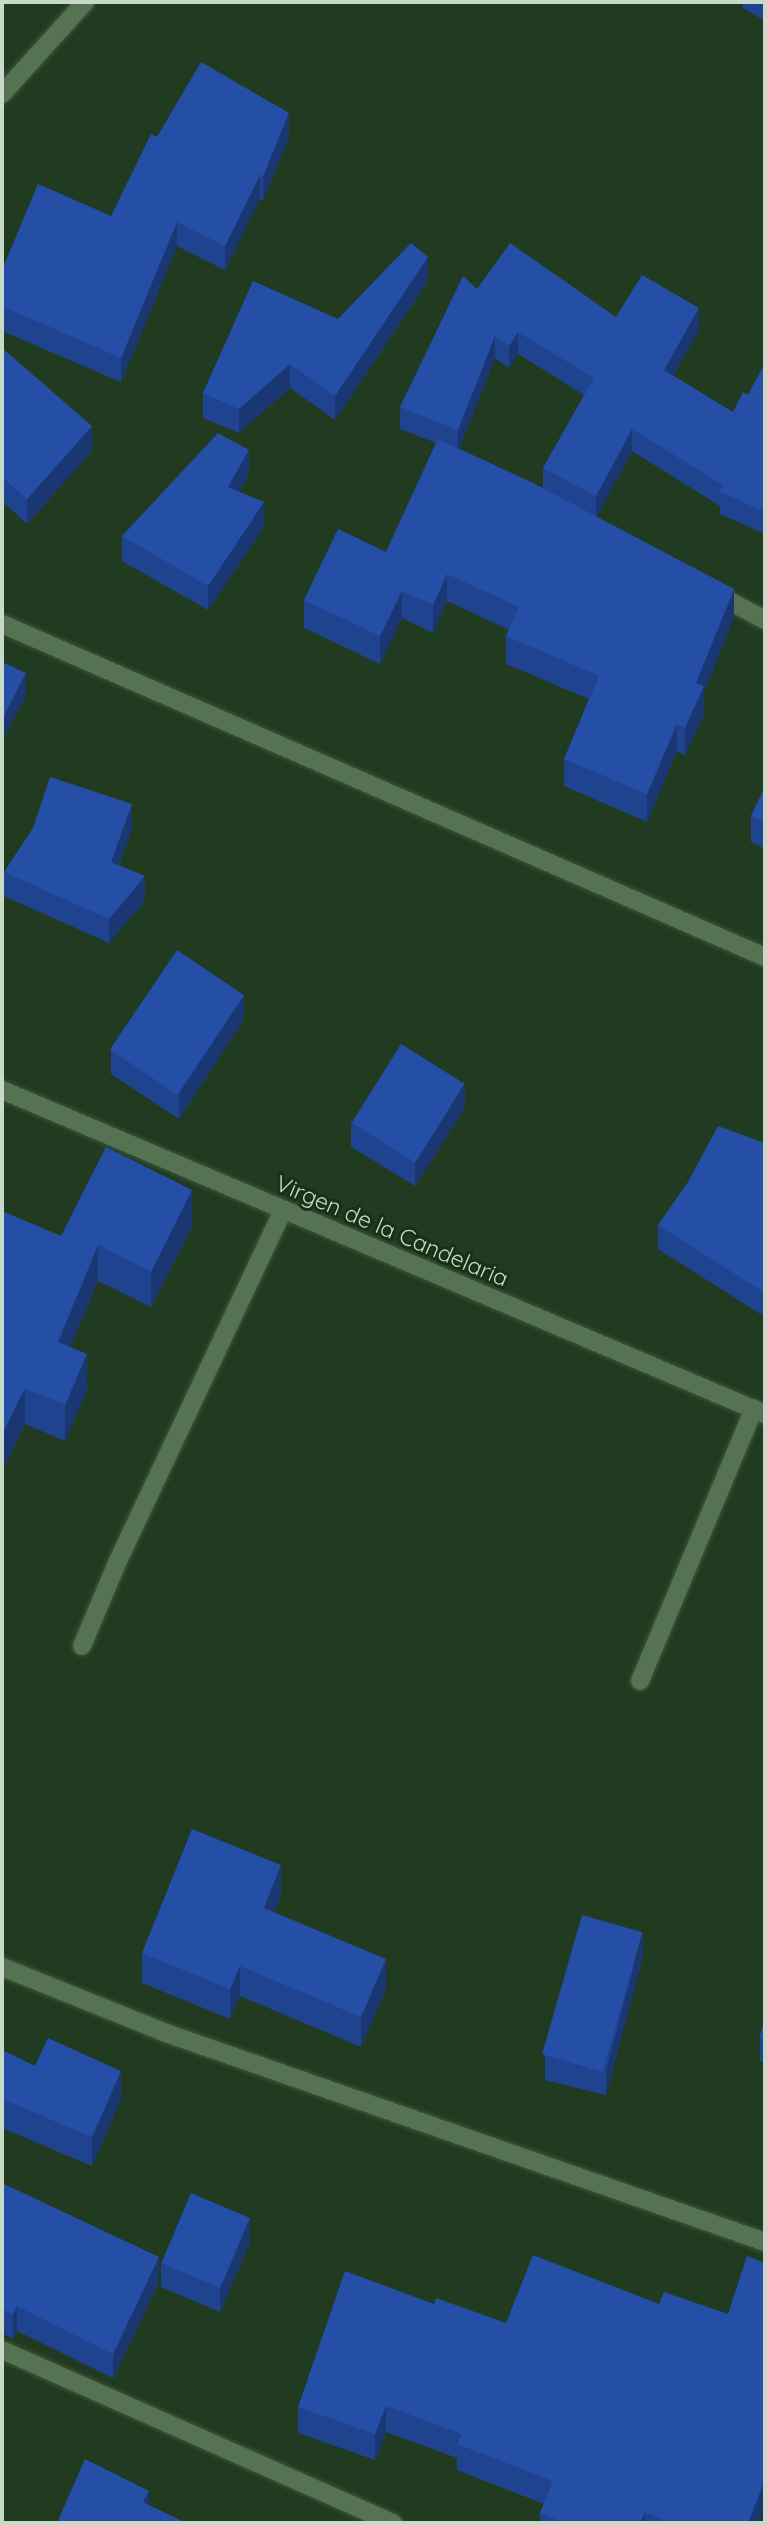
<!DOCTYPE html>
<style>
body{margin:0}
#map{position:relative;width:767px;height:2525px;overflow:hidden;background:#203b1f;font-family:Quicksand,sans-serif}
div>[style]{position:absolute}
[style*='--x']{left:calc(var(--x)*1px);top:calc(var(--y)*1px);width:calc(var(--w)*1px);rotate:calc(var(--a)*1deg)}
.roads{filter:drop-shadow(0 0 2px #3d553d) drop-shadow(0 0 2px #3d553d)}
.minor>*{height:18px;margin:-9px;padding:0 9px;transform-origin:9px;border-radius:9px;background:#557253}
.wall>*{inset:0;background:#20438f}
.shaded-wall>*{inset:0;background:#1a3774}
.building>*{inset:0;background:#254ea6;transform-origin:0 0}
span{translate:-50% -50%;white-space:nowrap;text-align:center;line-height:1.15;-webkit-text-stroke:6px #163115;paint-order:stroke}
.street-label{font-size:23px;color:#c9d9c7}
.frame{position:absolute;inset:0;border:4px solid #c9d9c7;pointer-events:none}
</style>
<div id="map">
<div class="roads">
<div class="minor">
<div style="--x:2;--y:94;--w:124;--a:-47.9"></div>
<div style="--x:716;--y:594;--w:55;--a:28"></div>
<div style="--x:2;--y:624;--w:833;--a:23.58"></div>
<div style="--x:2;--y:1090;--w:829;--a:23.01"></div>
<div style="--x:82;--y:1646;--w:90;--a:-67.1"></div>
<div style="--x:117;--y:1563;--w:389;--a:-64.8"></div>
<div style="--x:640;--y:1681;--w:295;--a:-67.3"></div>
<div style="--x:2;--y:1967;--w:177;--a:21.9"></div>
<div style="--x:166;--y:2033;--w:634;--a:19.23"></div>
<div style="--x:2;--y:2350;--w:428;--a:23.9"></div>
</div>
</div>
<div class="wall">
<div style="clip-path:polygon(743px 2px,765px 2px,765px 21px,743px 8px)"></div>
<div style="clip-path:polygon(157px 137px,289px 138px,263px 200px,260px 199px,225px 270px,177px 246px,121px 382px,2px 331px,2px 270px,111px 216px)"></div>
<div style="clip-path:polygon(428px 281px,335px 420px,290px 388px,239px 433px,203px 418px,203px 393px,338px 319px)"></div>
<div style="clip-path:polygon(evenodd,477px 289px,616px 317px,699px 330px,673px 376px,733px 412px,748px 395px,765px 363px,765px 534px,720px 514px,720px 506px,632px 451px,596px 516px,734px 617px,704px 692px,704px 714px,685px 755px,677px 751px,647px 822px,564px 786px,564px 759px,589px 699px,506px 664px,506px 636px,509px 630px,447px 601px,433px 633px,402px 618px,380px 664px,304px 628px,304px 600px,386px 552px,436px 443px,400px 429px,400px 407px,477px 289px,518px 354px,584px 395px,543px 468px,543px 488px,459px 449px,495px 358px,509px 368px,518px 354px)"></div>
<div style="clip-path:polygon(2px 348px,92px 451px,27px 524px,2px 501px)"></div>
<div style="clip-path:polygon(249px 474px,239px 492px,264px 527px,208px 610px,122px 561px,122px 536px)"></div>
<div style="clip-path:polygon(765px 787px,765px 849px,751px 842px,751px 816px)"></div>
<div style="clip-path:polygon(132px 828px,119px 865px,145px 901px,109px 943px,4px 896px,4px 872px)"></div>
<div style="clip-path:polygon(244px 1019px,179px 1119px,111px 1074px,111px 1050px)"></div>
<div style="clip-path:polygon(465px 1108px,415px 1186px,351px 1147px,351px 1122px)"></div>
<div style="clip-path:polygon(765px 1143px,765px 1317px,658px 1249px,658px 1225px)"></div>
<div style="clip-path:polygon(192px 1226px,151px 1307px,98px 1281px,70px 1347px,87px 1390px,65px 1441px,25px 1424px,2px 1471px,61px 1236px)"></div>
<div style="clip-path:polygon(281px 1895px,274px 1912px,386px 1989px,361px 2047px,240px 1996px,230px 2019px,142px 1983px,142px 1953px)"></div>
<div style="clip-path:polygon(643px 1956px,606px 2095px,545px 2080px,545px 2055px)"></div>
<div style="clip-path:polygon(765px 2017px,765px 2062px,760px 2061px,760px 2036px)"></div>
<div style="clip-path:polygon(2px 2050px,35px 2066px,121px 2099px,92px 2166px,2px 2128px)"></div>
<div style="clip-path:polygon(2px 2183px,159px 2282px,113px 2378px,17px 2331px,13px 2339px,2px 2333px)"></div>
<div style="clip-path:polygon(250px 2242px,220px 2312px,161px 2287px,161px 2263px)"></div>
<div style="clip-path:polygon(765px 2263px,765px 2505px,758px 2523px,540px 2523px,540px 2513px,544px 2504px,457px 2470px,457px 2458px,386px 2432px,375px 2460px,298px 2433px,298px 2407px,434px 2304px,506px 2323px,659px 2304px,728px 2314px)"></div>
</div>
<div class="shaded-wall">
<div style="clip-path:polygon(289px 113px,289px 138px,263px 200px,263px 176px)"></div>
<div style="clip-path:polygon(260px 175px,260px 199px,225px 270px,225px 246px)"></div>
<div style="clip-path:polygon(177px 222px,177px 246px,121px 382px,121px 358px)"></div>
<div style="clip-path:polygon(428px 257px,428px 281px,335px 420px,335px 396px)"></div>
<div style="clip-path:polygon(699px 308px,699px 330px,664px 392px,664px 370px)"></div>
<div style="clip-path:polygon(518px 332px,518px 354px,509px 368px,509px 346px)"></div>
<div style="clip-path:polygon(495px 336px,495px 358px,458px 452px,458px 430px)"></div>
<div style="clip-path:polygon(290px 364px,290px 388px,239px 433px,239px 409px)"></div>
<div style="clip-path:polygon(92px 426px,92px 451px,27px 524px,27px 499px)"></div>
<div style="clip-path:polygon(632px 429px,632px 451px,596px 518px,596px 496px)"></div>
<div style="clip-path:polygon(249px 450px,249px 474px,228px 511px,228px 487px)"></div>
<div style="clip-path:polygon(264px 502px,264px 527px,208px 610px,208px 586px)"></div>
<div style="clip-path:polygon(447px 574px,447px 601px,433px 633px,433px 605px)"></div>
<div style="clip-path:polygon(734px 589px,734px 617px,704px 692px,704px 714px,685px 755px,685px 728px,696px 683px)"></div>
<div style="clip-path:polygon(402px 591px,402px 618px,380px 664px,380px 636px)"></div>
<div style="clip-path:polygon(26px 673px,26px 695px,2px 741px,2px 720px)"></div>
<div style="clip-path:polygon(677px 724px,677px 751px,647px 822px,647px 794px)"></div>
<div style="clip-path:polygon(132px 804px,132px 828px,111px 886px,111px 862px)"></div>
<div style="clip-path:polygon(145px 876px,145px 901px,109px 943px,109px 919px)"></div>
<div style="clip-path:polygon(244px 995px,244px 1019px,179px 1119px,179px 1094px)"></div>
<div style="clip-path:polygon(465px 1084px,465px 1108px,415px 1186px,415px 1162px)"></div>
<div style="clip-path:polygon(192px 1190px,192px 1226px,151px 1307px,151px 1272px)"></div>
<div style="clip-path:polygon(98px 1245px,98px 1281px,58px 1377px,58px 1342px)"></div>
<div style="clip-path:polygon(87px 1354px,87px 1390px,65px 1441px,65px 1405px)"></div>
<div style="clip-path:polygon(25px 1388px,25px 1424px,2px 1471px,2px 1435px)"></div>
<div style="clip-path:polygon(281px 1865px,281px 1895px,264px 1938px,264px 1908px)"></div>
<div style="clip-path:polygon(643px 1932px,643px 1956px,606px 2095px,606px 2071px)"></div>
<div style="clip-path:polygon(386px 1959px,386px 1989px,361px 2047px,361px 2017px)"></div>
<div style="clip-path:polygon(240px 1966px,240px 1996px,230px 2019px,230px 1989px)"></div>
<div style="clip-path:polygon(121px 2071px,121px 2099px,92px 2166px,92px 2137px)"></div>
<div style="clip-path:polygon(250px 2218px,250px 2242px,220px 2312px,220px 2288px)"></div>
<div style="clip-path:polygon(159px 2257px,159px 2282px,113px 2378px,113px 2354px)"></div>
<div style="clip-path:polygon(17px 2306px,17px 2331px,13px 2339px,13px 2314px)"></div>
<div style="clip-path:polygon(386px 2406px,386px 2432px,375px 2460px,375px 2434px)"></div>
<div style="clip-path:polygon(765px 2479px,765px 2505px,758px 2523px,748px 2523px)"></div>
<div style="clip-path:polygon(149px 2491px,149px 2515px,143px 2502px)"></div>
<div style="clip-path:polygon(645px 2512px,645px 2523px,640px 2523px)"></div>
</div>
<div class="building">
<div style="clip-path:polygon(201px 62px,289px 113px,263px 176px,260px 175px,225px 246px,177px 222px,121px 358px,2px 306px,2px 270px,38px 184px,111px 216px,151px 134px,157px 137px)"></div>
<div style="clip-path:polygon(411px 243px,428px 257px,335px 396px,290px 364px,239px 409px,203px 393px,253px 281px,338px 319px)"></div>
<div style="clip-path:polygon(510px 243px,616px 317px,642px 275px,699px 308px,664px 370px,733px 412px,743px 392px,748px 395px,765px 363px,765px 512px,720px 492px,723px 485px,632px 429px,596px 496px,543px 468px,594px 378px,518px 332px,509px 346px,495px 336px,458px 430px,400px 407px,463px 276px,477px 289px)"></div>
<div style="clip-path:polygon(2px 348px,92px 426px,27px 499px,2px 477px)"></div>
<div style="clip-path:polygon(218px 433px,249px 450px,228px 487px,264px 502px,208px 586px,122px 536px)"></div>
<div style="clip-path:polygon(438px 439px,531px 482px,734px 589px,696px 683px,704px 686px,685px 728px,677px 724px,647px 794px,564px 759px,599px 676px,506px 636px,519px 607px,447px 574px,433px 605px,402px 591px,380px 636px,304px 600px,338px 529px,386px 552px)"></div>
<div style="clip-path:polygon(2px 662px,26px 673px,2px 720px)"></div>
<div style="clip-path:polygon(50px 777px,132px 804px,111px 862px,145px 876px,109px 919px,4px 872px,33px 828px)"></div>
<div style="clip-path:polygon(765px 787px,765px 823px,751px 816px)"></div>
<div style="left:177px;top:950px;width:81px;height:120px;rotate:34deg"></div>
<div style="left:401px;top:1044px;width:75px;height:93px;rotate:32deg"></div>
<div style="clip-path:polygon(718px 1126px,765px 1143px,765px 1293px,658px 1225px,688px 1182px)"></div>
<div style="clip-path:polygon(106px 1147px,192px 1190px,151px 1272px,98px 1245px,58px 1342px,87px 1354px,65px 1405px,25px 1388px,2px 1435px,2px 1211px,61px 1236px)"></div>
<div style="clip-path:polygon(192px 1829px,281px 1865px,264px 1908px,386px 1959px,361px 2017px,240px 1966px,230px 1989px,142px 1953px)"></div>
<div style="left:582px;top:1915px;width:63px;height:145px;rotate:16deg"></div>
<div style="clip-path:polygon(765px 2017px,765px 2038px,760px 2036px)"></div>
<div style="clip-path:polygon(48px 2038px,121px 2071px,92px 2137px,2px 2099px,2px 2050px,35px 2066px)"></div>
<div style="clip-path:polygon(2px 2183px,159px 2257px,113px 2354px,17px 2306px,13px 2314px,2px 2309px)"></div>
<div style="left:191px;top:2193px;width:64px;height:76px;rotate:23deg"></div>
<div style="clip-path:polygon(533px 2255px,659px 2304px,664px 2292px,728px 2314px,747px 2256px,765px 2263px,765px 2479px,748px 2523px,670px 2523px,645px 2512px,640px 2523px,564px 2523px,540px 2513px,553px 2481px,457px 2444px,462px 2434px,386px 2406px,375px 2434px,298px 2407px,345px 2271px,434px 2304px,436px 2298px,506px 2323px)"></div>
<div style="clip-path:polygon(85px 2459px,149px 2491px,143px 2502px,186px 2523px,57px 2523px)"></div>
</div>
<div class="street-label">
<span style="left:392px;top:1231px;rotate:23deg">Virgen de la Candelaria</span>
</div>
<div class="frame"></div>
</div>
